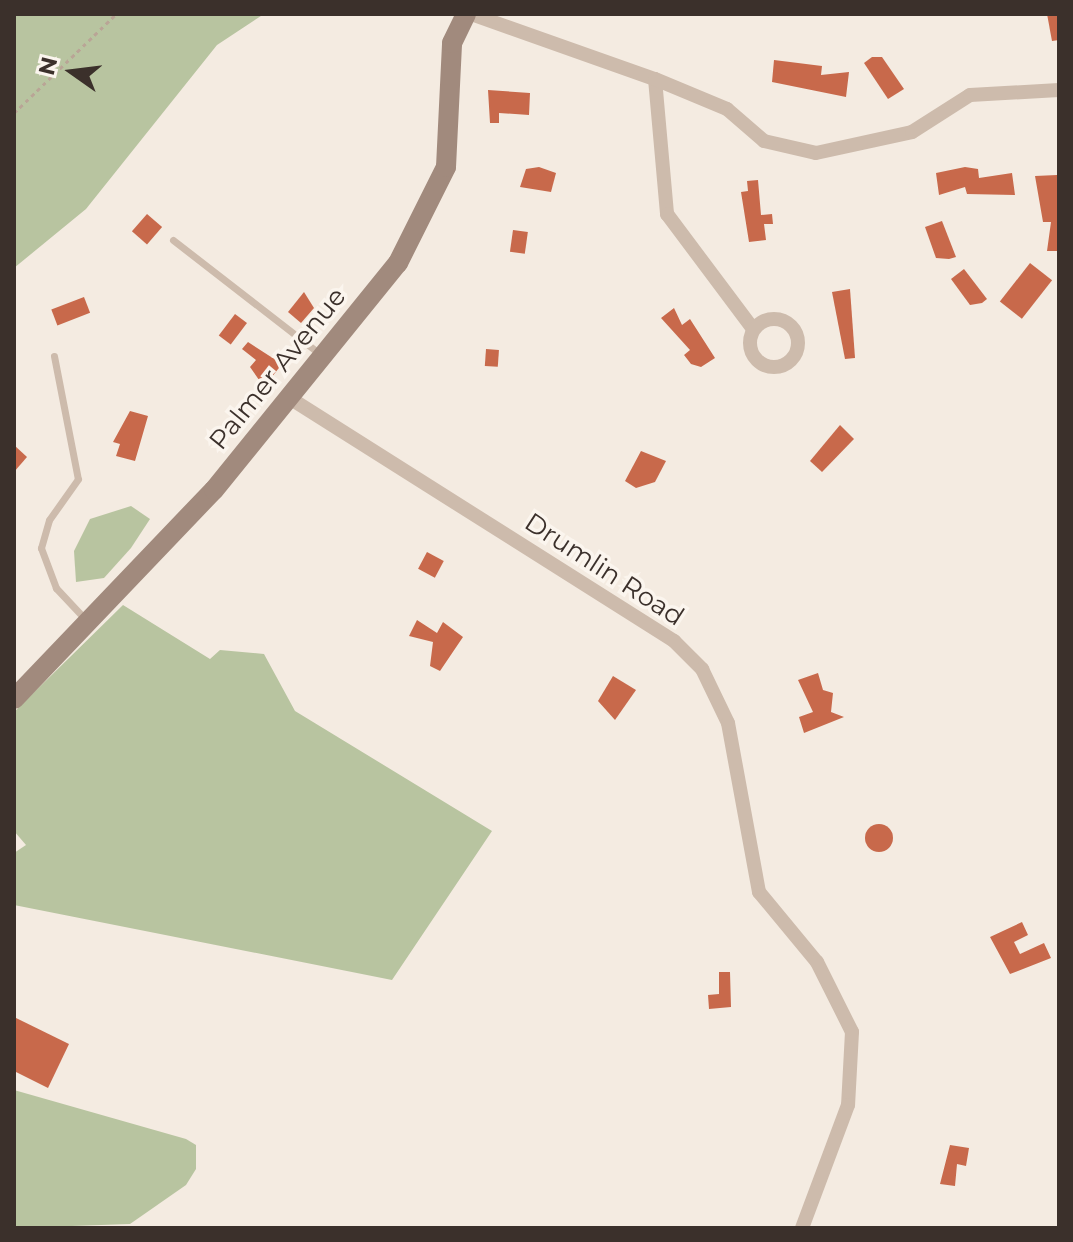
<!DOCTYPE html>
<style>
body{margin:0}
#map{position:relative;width:1073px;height:1242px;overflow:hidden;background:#f4ebe1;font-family:Montserrat,sans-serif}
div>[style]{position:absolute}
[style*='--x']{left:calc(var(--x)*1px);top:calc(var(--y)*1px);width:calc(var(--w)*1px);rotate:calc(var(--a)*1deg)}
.green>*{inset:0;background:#b8c4a0}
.building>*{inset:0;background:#c8694b;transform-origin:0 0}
.round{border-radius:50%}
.path>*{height:3px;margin-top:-1.5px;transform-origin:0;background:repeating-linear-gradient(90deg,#b9a596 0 4px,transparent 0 8px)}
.service>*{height:7px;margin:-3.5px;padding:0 3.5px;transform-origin:3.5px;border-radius:3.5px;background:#cdbbac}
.minor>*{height:14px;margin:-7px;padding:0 7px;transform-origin:7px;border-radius:7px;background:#cdbbac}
.minor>.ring{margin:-7px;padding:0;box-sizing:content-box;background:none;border:14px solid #cdbbac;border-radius:50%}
.secondary>*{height:20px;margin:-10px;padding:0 10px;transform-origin:10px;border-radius:10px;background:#a18a7d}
span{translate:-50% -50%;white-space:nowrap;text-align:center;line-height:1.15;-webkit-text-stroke:7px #fbf5ee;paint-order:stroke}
.street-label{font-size:26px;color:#3b302b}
.frame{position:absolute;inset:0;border:16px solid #3b302b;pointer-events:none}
.north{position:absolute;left:32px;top:32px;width:80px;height:80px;-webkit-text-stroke:6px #fbf5ee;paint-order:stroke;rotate:284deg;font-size:22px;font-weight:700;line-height:32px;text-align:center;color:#3b302b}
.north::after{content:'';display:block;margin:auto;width:28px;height:36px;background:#3b302b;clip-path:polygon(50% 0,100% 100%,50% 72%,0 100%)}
</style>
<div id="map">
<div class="green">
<div style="clip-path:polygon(14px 14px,264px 14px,217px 45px,86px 209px,14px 268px)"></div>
<div style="clip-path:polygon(131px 506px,150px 519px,131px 548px,104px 578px,76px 582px,74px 551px,90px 519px)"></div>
<div style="clip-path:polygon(123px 605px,210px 659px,220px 650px,264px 654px,295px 711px,492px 831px,392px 980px,14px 905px,14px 853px,26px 845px,14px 831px,14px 712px)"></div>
<div style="clip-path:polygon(14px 1090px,186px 1139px,196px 1145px,196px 1169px,186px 1185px,130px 1224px,14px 1228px)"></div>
</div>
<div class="building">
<div style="clip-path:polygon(1047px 14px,1059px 14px,1059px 40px,1052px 41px)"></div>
<div style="clip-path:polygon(872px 57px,882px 57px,904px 89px,888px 99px,864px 63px)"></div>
<div style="clip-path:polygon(774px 60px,822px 66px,821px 75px,849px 72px,846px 97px,772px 82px)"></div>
<div style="clip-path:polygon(488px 90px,530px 93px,529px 115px,499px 113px,499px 123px,490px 123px)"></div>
<div style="clip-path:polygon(539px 167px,556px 173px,551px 192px,520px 187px,526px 169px)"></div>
<div style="clip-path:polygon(965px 167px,978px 169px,979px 178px,1012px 173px,1015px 195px,967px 194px,965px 187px,939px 195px,936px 173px)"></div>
<div style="clip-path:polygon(1057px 175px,1059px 251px,1047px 251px,1051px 222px,1043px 222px,1035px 176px)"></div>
<div style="clip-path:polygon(758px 180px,761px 215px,772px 214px,773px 224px,764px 224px,766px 240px,749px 242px,741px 192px,748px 191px,747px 181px)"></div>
<div style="left:147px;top:214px;width:20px;height:23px;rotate:41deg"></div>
<div style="clip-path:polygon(942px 221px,956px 257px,949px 259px,936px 258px,925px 227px)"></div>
<div style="left:513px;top:230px;width:15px;height:22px;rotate:8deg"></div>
<div style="left:1030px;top:263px;width:28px;height:49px;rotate:38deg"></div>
<div style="clip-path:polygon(964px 269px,987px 299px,982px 303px,970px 305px,951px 279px)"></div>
<div style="clip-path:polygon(850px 289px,855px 358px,845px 359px,832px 292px)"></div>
<div style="clip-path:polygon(304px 292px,314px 308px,301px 323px,288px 312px)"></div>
<div style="left:84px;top:297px;width:17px;height:35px;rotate:69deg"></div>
<div style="clip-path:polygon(674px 308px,682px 325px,690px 319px,715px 358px,701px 367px,691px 364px,684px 355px,690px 350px,661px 318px)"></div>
<div style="left:235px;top:314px;width:15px;height:27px;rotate:37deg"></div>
<div style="clip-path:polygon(248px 342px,282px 364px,264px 387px,250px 367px,256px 360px,242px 349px)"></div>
<div style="left:486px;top:349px;width:13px;height:17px;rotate:4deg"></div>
<div style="clip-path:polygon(130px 411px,148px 416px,135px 461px,116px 456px,120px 444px,113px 442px)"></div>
<div style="clip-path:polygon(840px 425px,854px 439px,822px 472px,810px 461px)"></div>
<div style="clip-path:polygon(14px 445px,27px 457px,14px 472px)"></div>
<div style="clip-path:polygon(641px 451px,666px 461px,655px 482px,636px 488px,625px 481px)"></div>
<div style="left:427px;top:552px;width:19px;height:19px;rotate:28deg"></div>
<div style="clip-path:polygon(417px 620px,437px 633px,443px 622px,463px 637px,440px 671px,430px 666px,433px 642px,409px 636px)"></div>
<div style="clip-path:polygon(818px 673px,823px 690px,833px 693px,831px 712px,844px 717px,804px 733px,799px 717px,813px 712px,798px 680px)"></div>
<div style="clip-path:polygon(613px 676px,636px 690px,615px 720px,598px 701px)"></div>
<div class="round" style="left:865px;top:824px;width:28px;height:28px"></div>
<div style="clip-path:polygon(1022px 922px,1028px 935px,1014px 942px,1020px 954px,1044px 943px,1051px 958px,1010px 974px,990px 937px)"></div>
<div style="clip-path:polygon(719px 972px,730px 972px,731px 1007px,709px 1009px,708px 995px,719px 994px)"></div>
<div style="clip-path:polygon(14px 1017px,69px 1044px,48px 1088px,14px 1071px)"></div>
<div style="clip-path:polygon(950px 1145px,969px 1148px,966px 1166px,957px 1164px,955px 1186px,940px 1184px)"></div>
</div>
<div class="path">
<div style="--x:14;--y:113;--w:142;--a:-44.1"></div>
</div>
<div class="service">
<div style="--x:173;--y:240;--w:186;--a:37.8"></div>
<div style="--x:54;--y:356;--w:125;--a:79"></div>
<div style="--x:78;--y:479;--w:50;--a:125.3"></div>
<div style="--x:49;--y:520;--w:29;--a:106"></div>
<div style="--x:41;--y:548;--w:43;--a:69.4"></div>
<div style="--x:56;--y:588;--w:42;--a:46.9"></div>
</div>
<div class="minor">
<div style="--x:471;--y:14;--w:195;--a:19.5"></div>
<div style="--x:655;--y:79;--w:136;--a:84.9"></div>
<div style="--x:667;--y:214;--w:144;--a:53.2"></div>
<div style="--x:655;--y:79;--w:78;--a:22.6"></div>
<div style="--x:727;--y:109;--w:49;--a:40.9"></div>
<div style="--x:764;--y:141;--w:53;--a:13"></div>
<div style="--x:816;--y:153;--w:98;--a:-12.3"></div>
<div style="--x:912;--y:132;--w:69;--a:-32.5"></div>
<div style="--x:970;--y:95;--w:89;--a:-3.2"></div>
<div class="ring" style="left:750px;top:319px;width:34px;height:34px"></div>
<div style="--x:288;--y:397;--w:457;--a:32.3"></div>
<div style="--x:674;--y:641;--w:40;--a:45"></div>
<div style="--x:702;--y:669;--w:60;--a:64.3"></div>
<div style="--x:728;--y:723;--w:172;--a:79.6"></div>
<div style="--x:759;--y:892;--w:91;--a:50.4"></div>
<div style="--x:817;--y:962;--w:78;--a:63.4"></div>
<div style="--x:852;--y:1032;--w:73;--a:93.1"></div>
<div style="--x:848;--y:1105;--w:131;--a:110.5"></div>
</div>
<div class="secondary">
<div style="--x:14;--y:699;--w:289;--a:-46.3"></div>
<div style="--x:214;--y:490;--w:292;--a:-51"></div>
<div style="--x:398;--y:263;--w:107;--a:-63.4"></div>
<div style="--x:446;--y:167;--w:124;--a:-87.2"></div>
<div style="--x:452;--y:43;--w:32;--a:-64"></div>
</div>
<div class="street-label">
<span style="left:278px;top:369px;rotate:-51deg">Palmer Avenue</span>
<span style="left:604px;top:570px;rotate:33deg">Drumlin Road</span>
</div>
<div class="frame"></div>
<div class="north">N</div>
</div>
